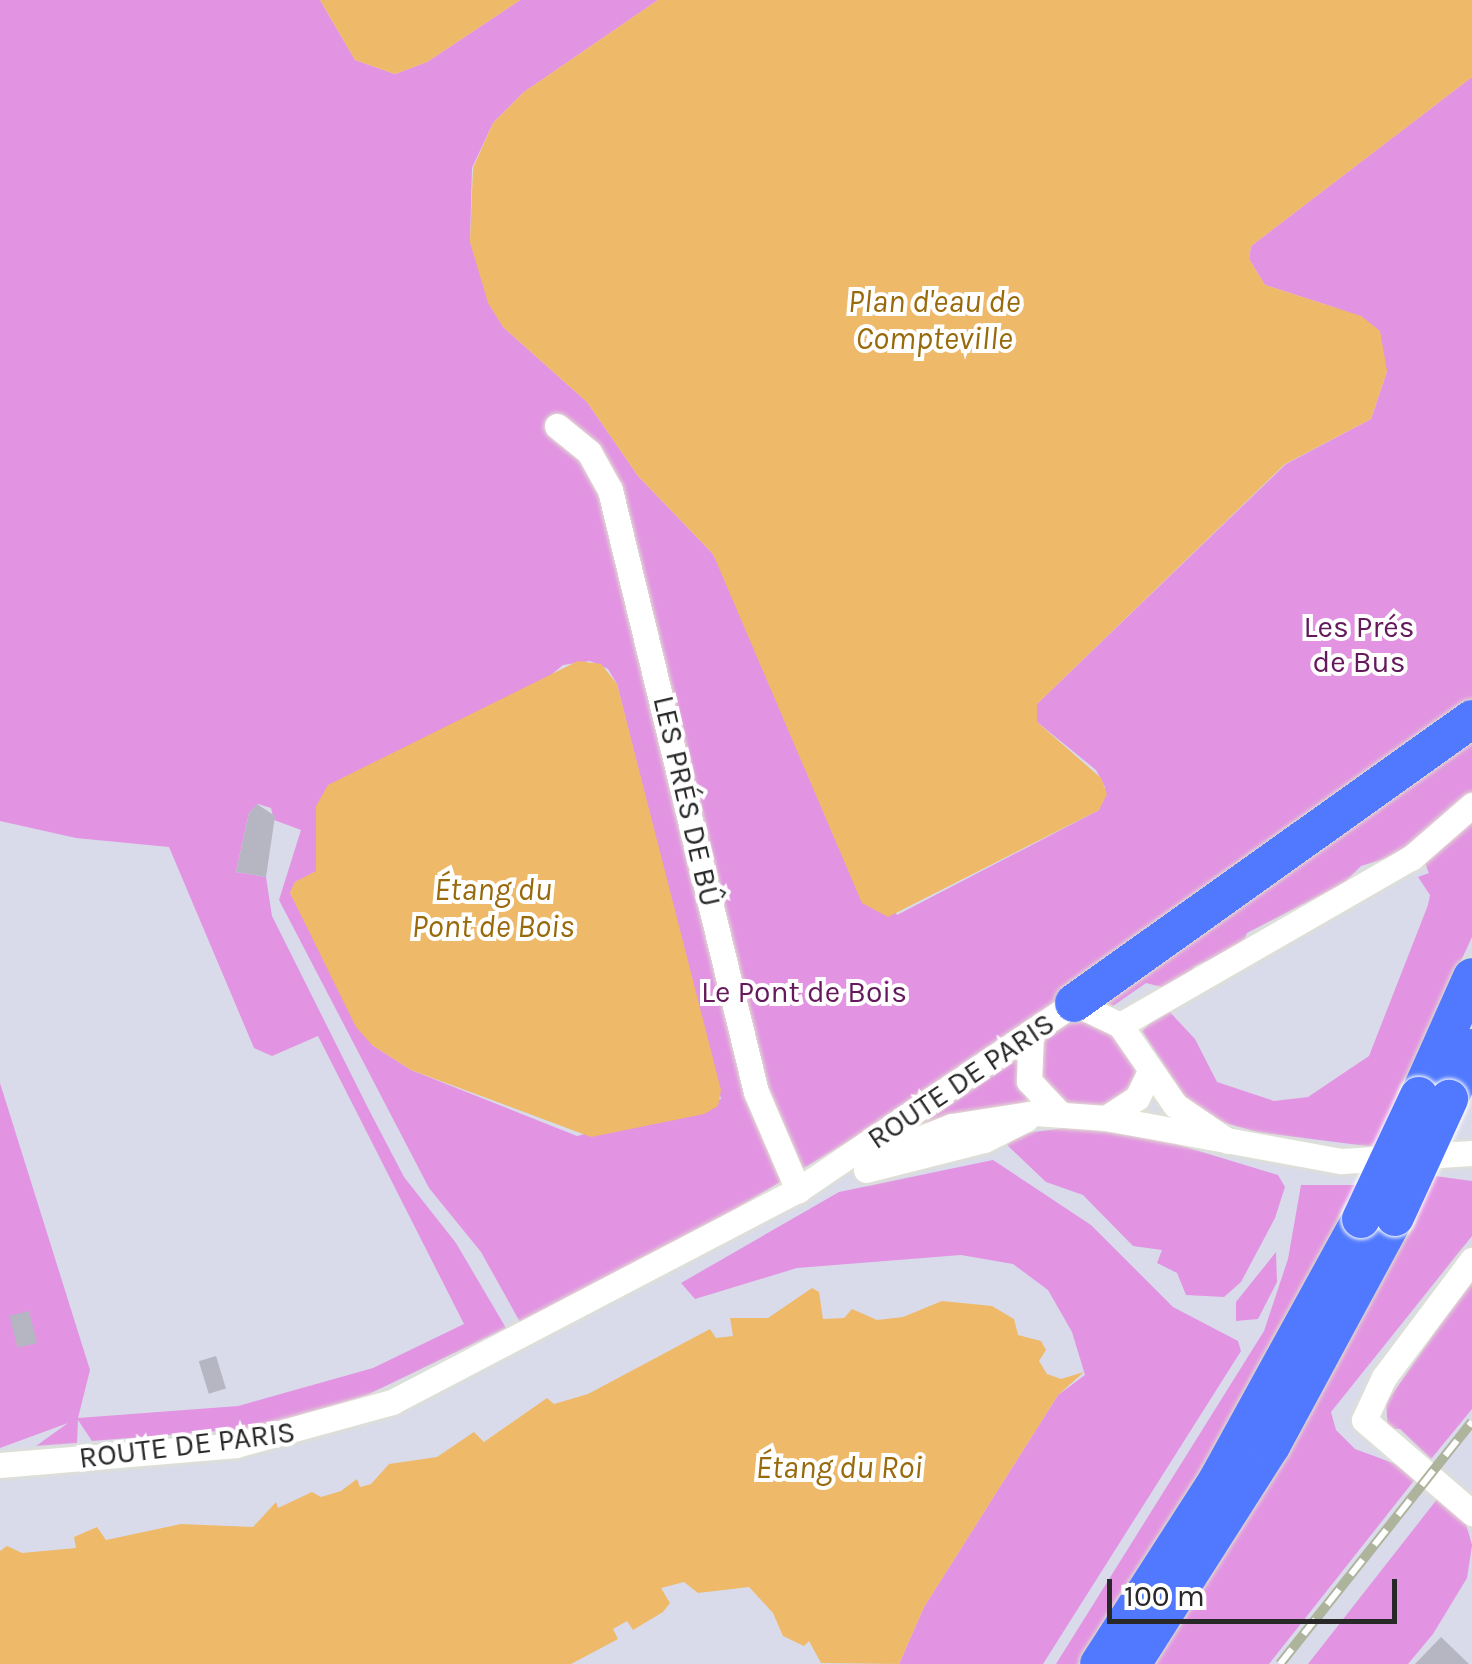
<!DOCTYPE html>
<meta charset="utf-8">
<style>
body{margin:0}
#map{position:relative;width:1472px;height:1664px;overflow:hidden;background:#d9dbeb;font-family:Karla,sans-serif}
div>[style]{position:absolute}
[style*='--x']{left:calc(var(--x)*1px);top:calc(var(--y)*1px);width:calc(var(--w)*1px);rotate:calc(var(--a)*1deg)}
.green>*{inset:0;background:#e294e2}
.water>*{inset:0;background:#efb96a}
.building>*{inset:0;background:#b5b6c2;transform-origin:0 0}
.roads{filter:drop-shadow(0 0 2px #dfe1ce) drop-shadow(0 0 2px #dfe1ce)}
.minor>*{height:25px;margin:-12.5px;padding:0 12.5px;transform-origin:12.5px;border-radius:12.5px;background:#fff}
.highway>*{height:38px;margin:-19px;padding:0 19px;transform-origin:19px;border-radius:19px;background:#5079ff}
.rail>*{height:10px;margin-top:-5px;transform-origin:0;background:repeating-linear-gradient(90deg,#fff 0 19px,#aeb39c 0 38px);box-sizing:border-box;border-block:2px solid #aeb39c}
.bridges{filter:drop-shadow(0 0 2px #fff) drop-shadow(0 0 2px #fff)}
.highway-bridge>*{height:38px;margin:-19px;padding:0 19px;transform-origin:19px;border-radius:19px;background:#5079ff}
span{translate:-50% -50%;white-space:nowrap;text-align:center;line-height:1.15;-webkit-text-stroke:8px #fff;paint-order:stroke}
.park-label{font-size:30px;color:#64195b}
.street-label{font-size:30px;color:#282828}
.water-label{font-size:32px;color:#986a0c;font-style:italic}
.scale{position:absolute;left:1107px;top:1579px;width:290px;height:45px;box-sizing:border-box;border:5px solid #282828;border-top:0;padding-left:12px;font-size:30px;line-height:35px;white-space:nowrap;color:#282828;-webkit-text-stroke:8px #fff;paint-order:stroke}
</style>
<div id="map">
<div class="green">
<div style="clip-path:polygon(evenodd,0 0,320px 0,355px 60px,395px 74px,427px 62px,520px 0,658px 0,524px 92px,493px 123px,472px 168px,470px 242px,503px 327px,587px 402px,638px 476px,713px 554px,897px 915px,1099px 810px,1105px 787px,1096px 770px,1037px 722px,1037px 704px,1286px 464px,1371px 419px,1387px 371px,1336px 308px,1265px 285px,1249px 259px,1251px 246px,1472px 77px,1472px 704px,956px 1077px,722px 1217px,520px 1322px,481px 1252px,429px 1188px,279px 900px,301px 830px,274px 820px,271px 808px,258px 804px,249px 813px,236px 872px,266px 877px,272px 916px,368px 1108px,404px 1177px,456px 1243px,506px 1328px,367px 1395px,257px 1428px,92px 1441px,78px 1420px,77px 1443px,36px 1446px,68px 1423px,0 1448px,0 1083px,90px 1370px,78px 1418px,238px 1406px,373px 1368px,464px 1324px,318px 1036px,272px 1056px,254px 1048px,169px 847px,76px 838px,0 821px,0 0,590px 661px,608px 669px,617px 684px,721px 1099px,577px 1136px,411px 1070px,372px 1045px,290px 893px,295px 882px,314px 873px,563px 665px,590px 661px)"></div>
<div style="clip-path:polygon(1472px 728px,1472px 798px,1417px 849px,1361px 866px,1344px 883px,1247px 933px,1242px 946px,1195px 966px,1183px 980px,1162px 987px,1146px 983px,1113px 1006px,1100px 1001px)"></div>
<div style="clip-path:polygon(1472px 811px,1472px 937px,1375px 1147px,1257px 1132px,1222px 1122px,1188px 1102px,1142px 1031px,1166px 1008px,1195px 1039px,1217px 1082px,1274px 1101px,1308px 1097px,1369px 1056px,1428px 905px,1430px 895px,1418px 877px,1429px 873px,1424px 861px)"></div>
<div style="clip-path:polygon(1077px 1014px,1097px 1019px,1137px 1063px,1137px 1084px,1106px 1107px,1075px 1108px,1042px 1088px,1041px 1036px)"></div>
<div style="clip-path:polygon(1017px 1054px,1017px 1075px,1038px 1107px,901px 1130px)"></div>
<div style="clip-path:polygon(1072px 1127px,1166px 1141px,1278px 1175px,1285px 1187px,1275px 1218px,1241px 1282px,1224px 1297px,1186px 1295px,1177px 1273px,1157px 1263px,1162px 1250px,1133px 1246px,1083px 1195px,1046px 1182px,1007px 1145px,1019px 1134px)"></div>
<div style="clip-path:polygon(993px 1160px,1091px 1225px,1173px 1307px,1238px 1341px,1241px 1351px,1043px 1664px,899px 1664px,924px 1607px,1058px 1395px,1085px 1375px,1072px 1332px,1048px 1290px,1013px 1264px,961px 1255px,797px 1268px,695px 1299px,681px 1283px,839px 1192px)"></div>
<div style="clip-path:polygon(1435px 1176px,1472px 1181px,1472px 1236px,1331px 1412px,1336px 1430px,1355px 1449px,1420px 1473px,1269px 1664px,1153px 1664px,1269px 1484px)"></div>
<div style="clip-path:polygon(1301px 1185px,1357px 1185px,1247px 1395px,1144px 1566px,1078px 1664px,1056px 1664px,1264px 1331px,1288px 1259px)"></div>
<div style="clip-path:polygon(1276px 1252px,1277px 1282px,1258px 1319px,1236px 1321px,1236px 1302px)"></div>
<div style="clip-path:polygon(1472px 1279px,1472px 1409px,1431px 1459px,1400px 1429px,1388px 1429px,1386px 1403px)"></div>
<div style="clip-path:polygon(1438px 1498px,1465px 1521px,1472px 1545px,1467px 1578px,1433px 1634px,1408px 1664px,1308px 1664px)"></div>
</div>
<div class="water">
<div style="clip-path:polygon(320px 0,520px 0,427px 62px,395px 74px,355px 60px)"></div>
<div style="clip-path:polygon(658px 0,1472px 0,1472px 77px,1251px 246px,1249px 259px,1265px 285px,1361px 316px,1380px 331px,1387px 371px,1371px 419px,1285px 464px,1037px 704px,1037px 722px,1101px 778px,1107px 794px,1099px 810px,888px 917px,862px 903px,713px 554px,638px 476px,587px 402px,503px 327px,488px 303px,470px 242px,473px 168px,493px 123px,524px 92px)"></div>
<div style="clip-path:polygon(578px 661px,601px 664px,617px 684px,721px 1090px,718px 1106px,704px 1114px,591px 1137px,411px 1070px,372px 1045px,356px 1027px,290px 893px,295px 882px,316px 871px,316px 806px,328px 785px)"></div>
<div style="clip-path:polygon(812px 1288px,819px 1292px,823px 1319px,844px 1318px,852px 1309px,877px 1320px,903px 1317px,942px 1301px,992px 1306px,1014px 1319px,1018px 1335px,1041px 1341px,1046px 1350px,1039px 1361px,1047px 1374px,1061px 1379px,1084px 1372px,1058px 1395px,924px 1607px,899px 1664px,821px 1663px,809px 1641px,804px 1646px,783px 1636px,773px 1613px,749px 1587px,698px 1593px,684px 1582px,661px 1588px,670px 1603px,663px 1612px,633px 1630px,627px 1621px,613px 1629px,618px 1639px,571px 1664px,0 1664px,0 1551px,7px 1546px,22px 1553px,76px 1548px,74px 1537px,97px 1527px,106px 1540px,181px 1524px,253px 1527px,276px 1502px,278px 1508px,312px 1492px,321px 1497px,341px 1491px,357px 1479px,360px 1487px,371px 1484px,389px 1464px,437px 1457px,474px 1432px,484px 1442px,547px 1398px,554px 1404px,588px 1394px,710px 1329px,716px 1338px,733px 1336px,730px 1318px,768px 1318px)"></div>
</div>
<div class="building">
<div style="clip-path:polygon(257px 804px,275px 816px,266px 877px,236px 872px,249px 813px)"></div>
<div style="left:29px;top:1311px;width:33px;height:20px;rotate:76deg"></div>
<div style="left:216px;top:1356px;width:34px;height:18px;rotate:73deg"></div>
<div style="clip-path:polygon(1441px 1637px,1469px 1664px,1415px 1664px)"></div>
</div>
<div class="roads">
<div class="minor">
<div style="--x:557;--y:426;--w:41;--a:39.1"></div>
<div style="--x:589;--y:452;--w:43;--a:61.1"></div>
<div style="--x:610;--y:490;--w:619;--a:76.37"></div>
<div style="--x:756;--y:1092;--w:107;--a:66.8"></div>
<div style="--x:1120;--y:1025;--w:336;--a:-29.9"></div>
<div style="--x:1411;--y:858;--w:81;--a:-41"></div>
<div style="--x:1031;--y:1035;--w:46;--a:92.5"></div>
<div style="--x:1029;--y:1081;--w:45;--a:46.8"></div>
<div style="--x:1106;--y:1118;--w:37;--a:-33"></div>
<div style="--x:1137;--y:1098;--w:30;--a:-64"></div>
<div style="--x:871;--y:1158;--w:87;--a:-21.6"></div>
<div style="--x:952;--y:1126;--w:84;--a:-8.9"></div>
<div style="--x:1035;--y:1113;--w:71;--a:4"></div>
<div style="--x:1106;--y:1118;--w:239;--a:10.4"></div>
<div style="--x:1341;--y:1161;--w:131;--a:-3.5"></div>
<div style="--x:866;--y:1170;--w:122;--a:-14.3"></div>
<div style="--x:984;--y:1140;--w:47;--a:-26.6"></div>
<div style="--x:1472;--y:1260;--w:146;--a:126.9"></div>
<div style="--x:1384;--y:1377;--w:47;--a:114.9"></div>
<div style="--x:1364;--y:1420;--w:143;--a:40.7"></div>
<div style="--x:0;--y:1465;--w:237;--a:-4.8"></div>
<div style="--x:236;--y:1445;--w:162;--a:-15.4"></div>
<div style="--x:392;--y:1402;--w:458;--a:-27.6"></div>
<div style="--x:798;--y:1190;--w:333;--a:-34.1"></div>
<div style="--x:1074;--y:1003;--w:51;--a:25.6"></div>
<div style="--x:1120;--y:1025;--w:97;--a:55.5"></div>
<div style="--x:1175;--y:1105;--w:64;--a:34.2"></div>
</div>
<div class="highway">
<div style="--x:1074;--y:1003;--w:489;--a:-35.5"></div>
<div style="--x:1419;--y:1096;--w:130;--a:-66"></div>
<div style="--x:1449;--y:1099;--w:56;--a:-65.7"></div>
<div style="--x:1099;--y:1664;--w:220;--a:-57.2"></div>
<div style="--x:1218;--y:1479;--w:297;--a:-61.2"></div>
<div style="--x:1132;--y:1664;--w:259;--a:-57.5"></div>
<div style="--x:1271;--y:1446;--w:260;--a:-61.6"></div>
</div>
</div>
<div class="rail">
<div style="--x:1280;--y:1664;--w:309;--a:-51.6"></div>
</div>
<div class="bridges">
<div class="highway-bridge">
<div style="--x:1395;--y:1217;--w:130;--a:-65.4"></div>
<div style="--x:1361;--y:1219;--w:136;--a:-64.8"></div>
</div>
</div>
<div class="park-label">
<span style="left:1359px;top:644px">Les Prés<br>de Bus</span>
<span style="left:804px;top:992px">Le Pont de Bois</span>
</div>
<div class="street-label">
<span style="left:687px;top:801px;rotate:77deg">LES PRÉS DE BÛ</span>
<span style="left:961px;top:1081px;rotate:-34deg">ROUTE DE PARIS</span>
<span style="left:187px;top:1445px;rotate:-7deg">ROUTE DE PARIS</span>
</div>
<div class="water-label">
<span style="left:934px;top:321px">Plan d'eau de<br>Compteville</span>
<span style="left:493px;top:909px">Étang du<br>Pont de Bois</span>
<span style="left:839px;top:1468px">Étang du Roi</span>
</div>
<div class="scale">100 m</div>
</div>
